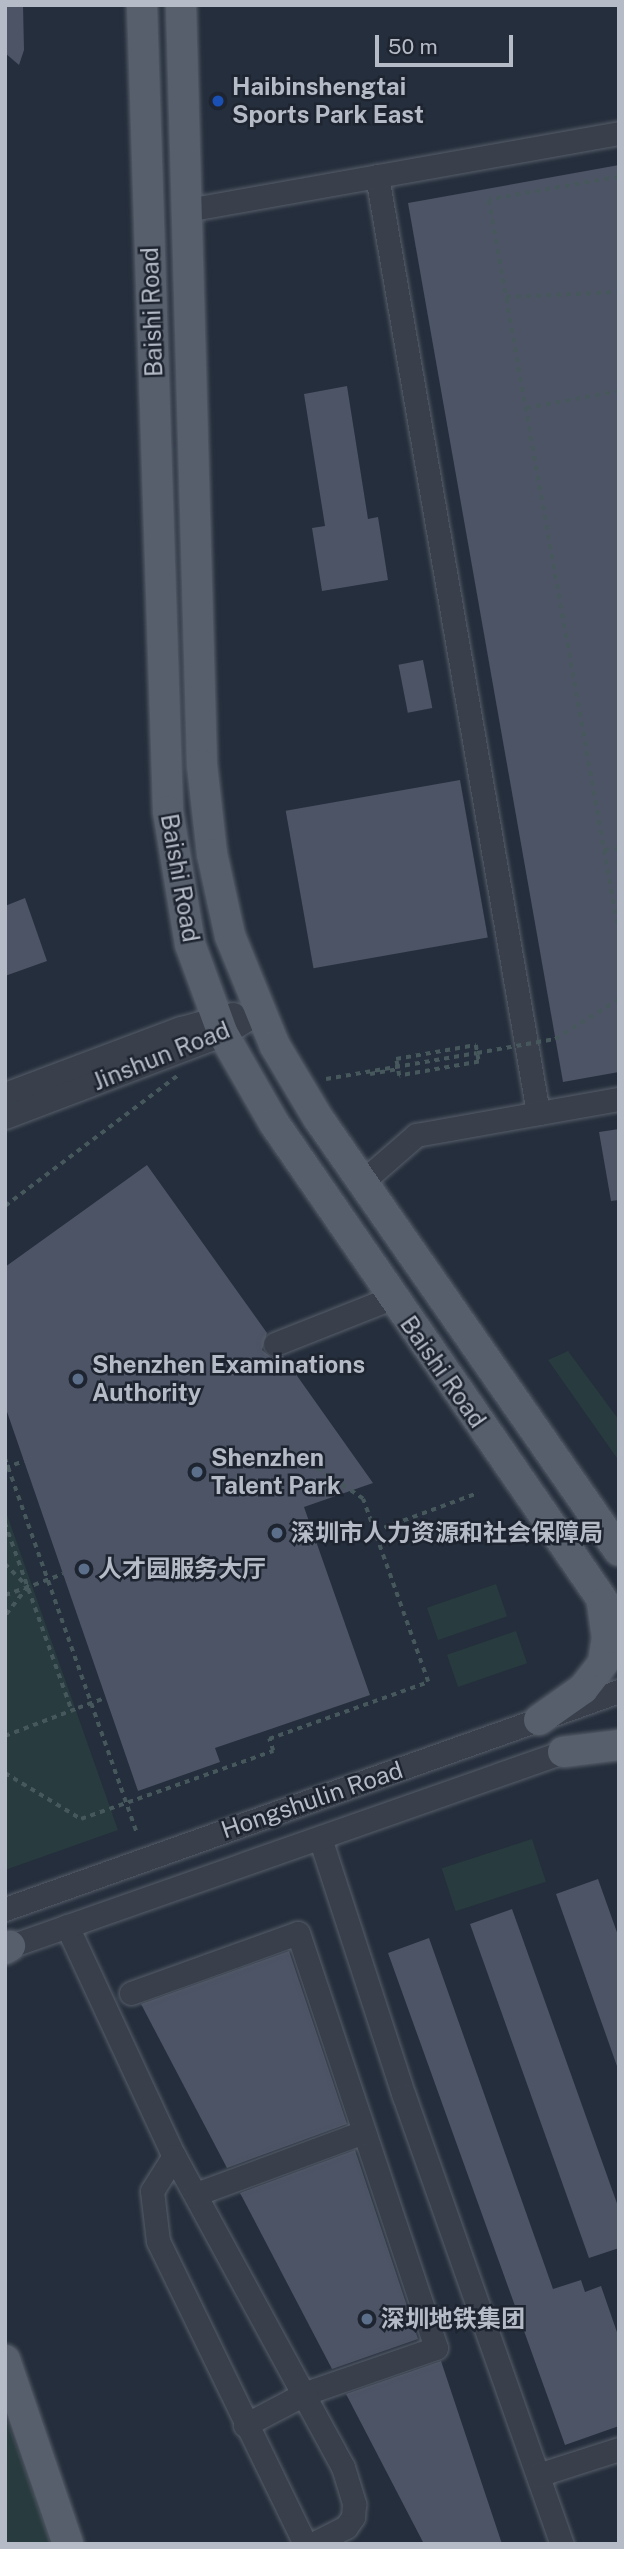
<!DOCTYPE html>
<meta charset="utf-8">
<style>
body{margin:0}
#map{position:relative;width:624px;height:2549px;overflow:hidden;background:#252e3c;font-family:"Public Sans","Noto Sans SC",sans-serif}
div>[style]{position:absolute}
[style*='--x']{left:calc(var(--x)*1px);top:calc(var(--y)*1px);width:calc(var(--w)*1px);rotate:calc(var(--a)*1deg)}
.green>*{inset:0;background:#283b3e;transform-origin:0 0}
.building>*{inset:0;background:#4c5465;transform-origin:0 0}
.path>*{height:3.5px;margin-top:-1.75px;transform-origin:0;background:repeating-linear-gradient(90deg,#47585c 0 5px,transparent 0 10px)}
.roads{filter:drop-shadow(0 0 2px #575e6a) drop-shadow(0 0 2px #575e6a)}
.minor>*{height:23px;margin:-11.5px;padding:0 11.5px;transform-origin:11.5px;border-radius:11.5px;background:#39404c}
.major>*{height:30px;margin:-15px;padding:0 15px;transform-origin:15px;border-radius:15px;background:#575f6c}
.path-bridge>*{height:3.5px;margin-top:-1.75px;transform-origin:0;background:repeating-linear-gradient(90deg,#47585c 0 5px,transparent 0 10px)}
.dots>*{width:19px;height:19px;translate:-50% -50%;box-sizing:border-box;border:4px solid #1e2531;border-radius:50%}
span{translate:-50% -50%;white-space:nowrap;text-align:center;line-height:1.15;-webkit-text-stroke:5px #1e2531;paint-order:stroke}
.poi-label{font-size:24px;color:#b5bbc7;font-weight:700}
.left{translate:0 -50%;text-align:left}
.street-label{font-size:24px;color:#b5bbc7}
.frame{position:absolute;inset:0;border:7px solid #b5bbc7;pointer-events:none}
.scale{position:absolute;left:375px;top:35px;width:138px;height:32px;box-sizing:border-box;border:4px solid #b5bbc7;border-top:0;padding-left:9px;font-size:21px;line-height:24px;white-space:nowrap;color:#b5bbc7;-webkit-text-stroke:5px #1e2531;paint-order:stroke}
</style>
<div id="map">
<div class="green">
<div style="clip-path:polygon(568px 1351px,619px 1420px,619px 1461px,548px 1360px)"></div>
<div style="clip-path:polygon(5px 1509px,118px 1830px,5px 1870px)"></div>
<div style="left:496px;top:1584px;width:34px;height:73px;rotate:71deg"></div>
<div style="left:516px;top:1631px;width:34px;height:73px;rotate:71deg"></div>
<div style="left:532px;top:1839px;width:45px;height:95px;rotate:72deg"></div>
<div style="clip-path:polygon(5px 2414px,51px 2544px,5px 2544px)"></div>
</div>
<div class="building">
<div style="clip-path:polygon(5px 5px,23px 5px,24px 50px,19px 65px,5px 53px)"></div>
<div style="clip-path:polygon(619px 165px,619px 1072px,563px 1082px,408px 203px)"></div>
<div style="clip-path:polygon(347px 386px,368px 519px,378px 517px,388px 580px,322px 591px,312px 528px,325px 526px,304px 394px)"></div>
<div style="left:423px;top:660px;width:49px;height:25px;rotate:79deg"></div>
<div style="left:460px;top:780px;width:160px;height:177px;rotate:80deg"></div>
<div style="clip-path:polygon(25px 898px,47px 961px,5px 976px,5px 906px)"></div>
<div style="clip-path:polygon(619px 1129px,619px 1200px,611px 1201px,599px 1132px)"></div>
<div style="clip-path:polygon(147px 1165px,267px 1333px,262px 1350px,272px 1358px,283px 1356px,373px 1483px,304px 1507px,370px 1695px,215px 1748px,220px 1762px,138px 1791px,5px 1406px,5px 1267px)"></div>
<div style="clip-path:polygon(598px 1879px,619px 1938px,617px 2066px,556px 1894px)"></div>
<div style="clip-path:polygon(512px 1909px,619px 2209px,619px 2248px,589px 2258px,470px 1924px)"></div>
<div style="clip-path:polygon(429px 1938px,553px 2289px,581px 2280px,585px 2292px,601px 2286px,619px 2338px,619px 2426px,565px 2445px,388px 1953px)"></div>
<div style="clip-path:polygon(289px 1951px,347px 2124px,227px 2168px,141px 2004px)"></div>
<div style="clip-path:polygon(355px 2150px,418px 2339px,332px 2369px,240px 2193px)"></div>
<div style="clip-path:polygon(441px 2361px,502px 2544px,424px 2544px,346px 2394px)"></div>
</div>
<div class="path">
<div style="--x:619;--y:177;--w:132;--a:170"></div>
<div style="--x:489;--y:200;--w:744;--a:79.94"></div>
<div style="--x:506;--y:297;--w:113;--a:-2.5"></div>
<div style="--x:526;--y:408;--w:95;--a:-10.4"></div>
<div style="--x:604;--y:850;--w:15;--a:-8"></div>
<div style="--x:555;--y:1039;--w:75;--a:-32"></div>
<div style="--x:370;--y:1074;--w:28;--a:-10"></div>
<div style="--x:326;--y:1079;--w:153;--a:-9.8"></div>
<div style="--x:5;--y:1206;--w:217;--a:-37.1"></div>
<div style="--x:5;--y:1458;--w:397;--a:70.6"></div>
<div style="--x:5;--y:1523;--w:200;--a:70.4"></div>
<div style="--x:375;--y:1531;--w:110;--a:-20.3"></div>
<div style="--x:5;--y:1564;--w:33;--a:45"></div>
<div style="--x:28;--y:1587;--w:37;--a:128"></div>
<div style="--x:5;--y:1595;--w:31;--a:-19"></div>
<div style="--x:5;--y:1736;--w:78;--a:-21"></div>
<div style="--x:5;--y:1773;--w:89;--a:31.2"></div>
<div style="--x:81;--y:1819;--w:204;--a:-19.5"></div>
<div style="--x:273;--y:1751;--w:13;--a:-108"></div>
<div style="--x:269;--y:1739;--w:169;--a:-19.7"></div>
<div style="--x:428;--y:1682;--w:194;--a:-109.6"></div>
<div style="--x:363;--y:1499;--w:84;--a:-146.1"></div>
</div>
<div class="roads">
<div class="minor">
<div style="--x:377;--y:176;--w:951;--a:80.25"></div>
<div style="--x:187;--y:210;--w:439;--a:-10.1"></div>
<div style="--x:5;--y:1094;--w:188;--a:-20.6"></div>
<div style="--x:181;--y:1028;--w:54;--a:-15.1"></div>
<div style="--x:5;--y:1117;--w:233;--a:-20.8"></div>
<div style="--x:223;--y:1034;--w:42;--a:-31.4"></div>
<div style="--x:362;--y:1182;--w:72;--a:-41"></div>
<div style="--x:416;--y:1135;--w:206;--a:-10.1"></div>
<div style="--x:275;--y:1344;--w:125;--a:-21.6"></div>
<div style="--x:320;--y:1838;--w:271;--a:72"></div>
<div style="--x:404;--y:2096;--w:475;--a:70.6"></div>
<div style="--x:5;--y:1909;--w:652;--a:-19.55"></div>
<div style="--x:67;--y:1926;--w:254;--a:65.1"></div>
<div style="--x:174;--y:2156;--w:354;--a:61.5"></div>
<div style="--x:343;--y:2467;--w:39;--a:73"></div>
<div style="--x:354;--y:2504;--w:13;--a:94"></div>
<div style="--x:353;--y:2517;--w:12;--a:125"></div>
<div style="--x:346;--y:2527;--w:38;--a:153"></div>
<div style="--x:5;--y:1948;--w:606;--a:-19.36"></div>
<div style="--x:131;--y:1993;--w:177;--a:-19.8"></div>
<div style="--x:298;--y:1933;--w:437;--a:71.6"></div>
<div style="--x:436;--y:2348;--w:138;--a:160.9"></div>
<div style="--x:306;--y:2393;--w:69;--a:152.3"></div>
<div style="--x:174;--y:2156;--w:41;--a:122.2"></div>
<div style="--x:152;--y:2191;--w:50;--a:83.2"></div>
<div style="--x:158;--y:2241;--w:337;--a:64.1"></div>
<div style="--x:196;--y:2194;--w:179;--a:-20.3"></div>
<div style="--x:538;--y:2475;--w:85;--a:-17.8"></div>
</div>
<div class="major">
<div style="--x:142;--y:5;--w:806;--a:88.15"></div>
<div style="--x:168;--y:811;--w:135;--a:80.6"></div>
<div style="--x:190;--y:944;--w:96;--a:69.9"></div>
<div style="--x:223;--y:1034;--w:103;--a:60.2"></div>
<div style="--x:274;--y:1123;--w:608;--a:55.45"></div>
<div style="--x:181;--y:5;--w:760;--a:88.42"></div>
<div style="--x:202;--y:765;--w:90;--a:83.6"></div>
<div style="--x:212;--y:854;--w:84;--a:77.6"></div>
<div style="--x:230;--y:936;--w:119;--a:67.8"></div>
<div style="--x:275;--y:1046;--w:84;--a:59.2"></div>
<div style="--x:318;--y:1118;--w:527;--a:55.19"></div>
<div style="--x:539;--y:1720;--w:54;--a:-35.2"></div>
<div style="--x:583;--y:1689;--w:33;--a:-52"></div>
<div style="--x:603;--y:1663;--w:25;--a:-81"></div>
<div style="--x:607;--y:1638;--w:35;--a:-98"></div>
<div style="--x:563;--y:1752;--w:56;--a:-7.1"></div>
<div style="--x:5;--y:1949;--w:6;--a:-31"></div>
<div style="--x:5;--y:2360;--w:194;--a:71.1"></div>
</div>
</div>
<div class="path-bridge">
<div style="--x:476;--y:1045;--w:17;--a:80"></div>
<div style="--x:479;--y:1062;--w:81;--a:170.1"></div>
<div style="--x:399;--y:1076;--w:17;--a:-100"></div>
<div style="--x:396;--y:1059;--w:81;--a:-9.9"></div>
<div style="--x:477;--y:1053;--w:79;--a:-10.2"></div>
<div style="--x:5;--y:1468;--w:20;--a:-20"></div>
<div style="--x:34;--y:1585;--w:31;--a:-21"></div>
<div style="--x:78;--y:1708;--w:30;--a:-20"></div>
</div>
<div class="dots">
<div style="left:218px;top:101px;background:#1a4fb4"></div>
<div style="left:78px;top:1379px;background:#5c6f8a"></div>
<div style="left:197px;top:1472px;background:#5c6f8a"></div>
<div style="left:277px;top:1533px;background:#5c6f8a"></div>
<div style="left:84px;top:1569px;background:#5c6f8a"></div>
<div style="left:367px;top:2319px;background:#5c6f8a"></div>
</div>
<div class="poi-label">
<span class="left" style="left:232px;top:101px">Haibinshengtai<br>Sports Park East</span>
<span class="left" style="left:92px;top:1379px">Shenzhen Examinations<br>Authority</span>
<span class="left" style="left:211px;top:1472px">Shenzhen<br>Talent Park</span>
<span class="left" style="left:291px;top:1533px">深圳市人力资源和社会保障局</span>
<span class="left" style="left:98px;top:1569px">人才园服务大厅</span>
<span class="left" style="left:381px;top:2319px">深圳地铁集团</span>
</div>
<div class="street-label">
<span style="left:152px;top:312px;rotate:-92deg">Baishi Road</span>
<span style="left:180px;top:878px;rotate:80deg">Baishi Road</span>
<span style="left:161px;top:1056px;rotate:-22deg">Jinshun Road</span>
<span style="left:443px;top:1372px;rotate:55deg">Baishi Road</span>
<span style="left:312px;top:1800px;rotate:-19deg">Hongshulin Road</span>
</div>
<div class="frame"></div>
<div class="scale">50 m</div>
</div>
